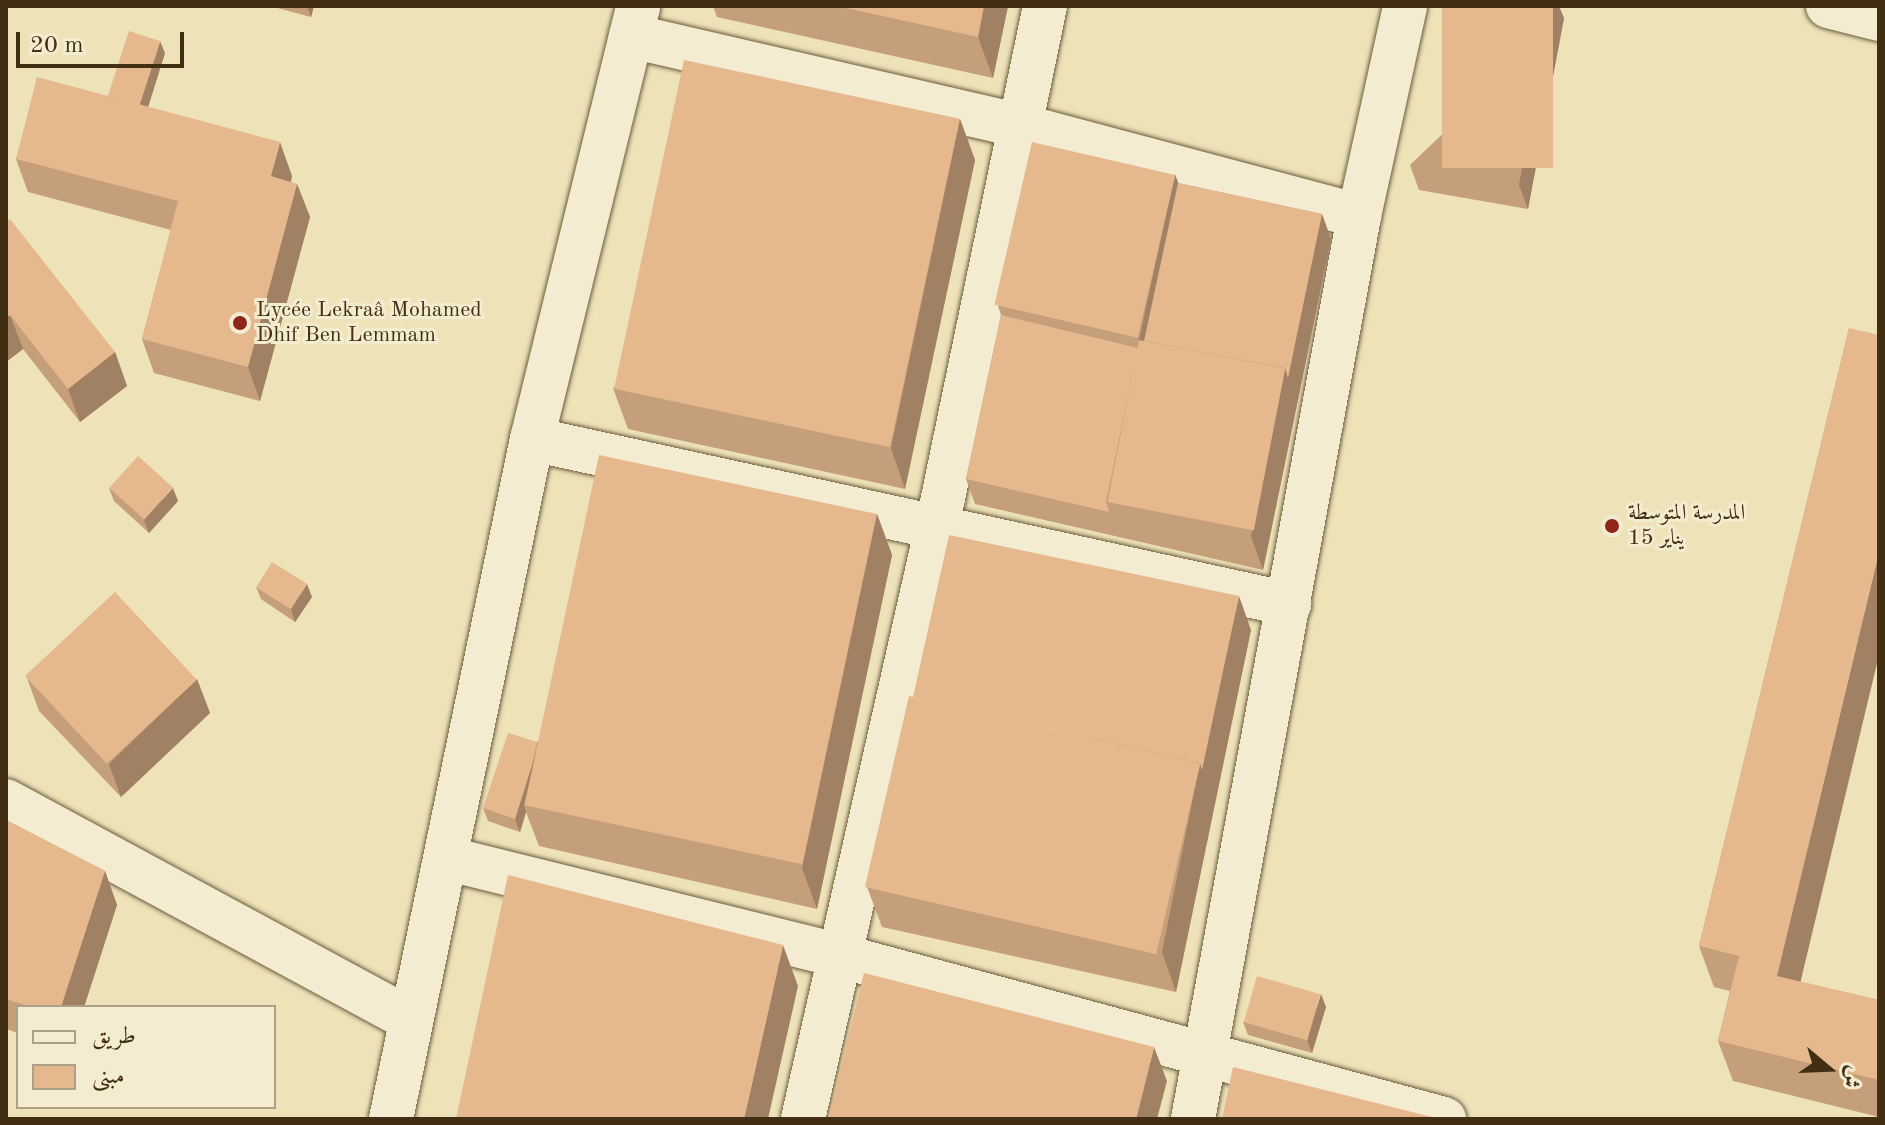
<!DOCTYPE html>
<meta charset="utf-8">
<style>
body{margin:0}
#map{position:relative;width:1885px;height:1125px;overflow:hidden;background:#ede2b8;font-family:"Old Standard TT",Amiri,serif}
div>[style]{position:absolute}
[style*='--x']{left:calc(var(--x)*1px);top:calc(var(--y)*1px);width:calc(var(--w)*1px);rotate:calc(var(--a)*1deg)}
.roads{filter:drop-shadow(0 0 2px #6d5b3c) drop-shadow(0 0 2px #6d5b3c)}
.minor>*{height:44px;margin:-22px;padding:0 22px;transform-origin:22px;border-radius:22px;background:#f3ecd1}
.tertiary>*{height:44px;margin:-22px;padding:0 22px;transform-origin:22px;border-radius:22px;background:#f3ecd1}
.wall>*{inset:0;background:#c59e7a}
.shaded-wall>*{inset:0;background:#a08163}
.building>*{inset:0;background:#e5b88e;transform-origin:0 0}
.dots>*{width:22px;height:22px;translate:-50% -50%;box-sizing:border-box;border:4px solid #f3ecd1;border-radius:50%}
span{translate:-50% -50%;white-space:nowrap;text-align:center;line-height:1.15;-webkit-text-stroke:6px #f3ecd1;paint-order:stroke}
.poi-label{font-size:22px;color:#422e13}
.left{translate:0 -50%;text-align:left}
.frame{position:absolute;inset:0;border:8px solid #422e13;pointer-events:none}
.legend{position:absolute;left:16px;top:1005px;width:260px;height:104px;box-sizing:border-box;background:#f3ecd1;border:2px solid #aca085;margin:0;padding:10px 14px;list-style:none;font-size:24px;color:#422e13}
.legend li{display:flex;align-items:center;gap:16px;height:40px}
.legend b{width:40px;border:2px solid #aca085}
.north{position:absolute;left:1789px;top:1029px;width:80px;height:80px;-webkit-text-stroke:6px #f3ecd1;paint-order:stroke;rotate:109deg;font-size:22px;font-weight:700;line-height:32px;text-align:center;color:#422e13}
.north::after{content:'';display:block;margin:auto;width:28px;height:36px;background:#422e13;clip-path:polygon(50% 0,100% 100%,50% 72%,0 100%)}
.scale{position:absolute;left:16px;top:32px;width:168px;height:36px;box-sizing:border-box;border:4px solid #422e13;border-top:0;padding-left:10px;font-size:24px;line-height:28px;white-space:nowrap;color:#422e13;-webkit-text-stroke:6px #f3ecd1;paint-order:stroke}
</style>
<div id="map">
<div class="roads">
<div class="minor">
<div style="--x:1828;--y:6;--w:53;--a:14.3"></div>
<div style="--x:631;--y:36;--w:400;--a:13"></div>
<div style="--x:1021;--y:126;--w:350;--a:14.9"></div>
<div style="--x:532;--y:439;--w:775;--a:12.3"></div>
<div style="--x:6;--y:801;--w:460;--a:28.4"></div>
<div style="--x:449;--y:859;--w:400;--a:13.9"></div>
<div style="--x:837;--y:955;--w:629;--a:15.12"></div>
<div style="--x:803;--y:1119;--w:607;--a:-77.25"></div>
<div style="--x:937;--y:527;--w:532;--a:-78.29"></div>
<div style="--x:1193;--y:1119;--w:918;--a:-79.58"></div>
<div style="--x:1359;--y:216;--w:215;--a:-77.6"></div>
</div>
<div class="tertiary">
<div style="--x:391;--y:1119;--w:694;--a:-78.29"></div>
<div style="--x:532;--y:439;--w:446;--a:-76.2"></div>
</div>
</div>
<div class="wall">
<div style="clip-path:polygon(270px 6px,314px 6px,311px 17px)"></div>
<div style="clip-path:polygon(713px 6px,1008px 6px,993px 78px,717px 17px)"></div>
<div style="clip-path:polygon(1564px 18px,1528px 209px,1419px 190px,1410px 165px)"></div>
<div style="clip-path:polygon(165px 53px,148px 107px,292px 176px,291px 182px,297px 184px,310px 217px,260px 401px,154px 373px,142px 339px,171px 230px,28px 192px,16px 159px,108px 96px)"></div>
<div style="clip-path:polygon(960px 119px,975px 160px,905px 489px,628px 429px,613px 388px)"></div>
<div style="clip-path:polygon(1178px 183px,1322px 214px,1331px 239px,1263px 570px,975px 504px,966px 479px,1001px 315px,998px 306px)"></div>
<div style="clip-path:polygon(6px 222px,115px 352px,127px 386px,80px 422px,23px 349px,6px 362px)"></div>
<div style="clip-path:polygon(1849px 328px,1801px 982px,1879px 1000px,1879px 1117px,1733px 1081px,1718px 1041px,1730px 991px,1714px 987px,1699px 946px)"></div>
<div style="clip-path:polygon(109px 488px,178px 501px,149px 533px,114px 501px)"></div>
<div style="clip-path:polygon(877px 514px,892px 555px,817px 909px,539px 846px,526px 812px,520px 832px,488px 821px,483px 808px,537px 742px)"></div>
<div style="clip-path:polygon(256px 587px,312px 597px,295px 622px,261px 599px)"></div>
<div style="clip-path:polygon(1251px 630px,1176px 992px,882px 927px,867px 887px)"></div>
<div style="clip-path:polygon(27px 678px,197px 679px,210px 713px,121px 797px,39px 711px)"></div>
<div style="clip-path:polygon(6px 820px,105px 871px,117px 905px,84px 1007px,18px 1007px,18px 1033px,6px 1029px)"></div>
<div style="clip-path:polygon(1326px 1007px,1312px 1053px,1248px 1035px,1243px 1022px)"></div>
</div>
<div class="shaded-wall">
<div style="clip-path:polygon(307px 6px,314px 6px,311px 17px)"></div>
<div style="clip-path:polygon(984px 6px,1008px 6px,993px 78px,978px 37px)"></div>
<div style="clip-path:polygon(1553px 6px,1559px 6px,1564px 18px,1528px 209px,1519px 185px)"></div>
<div style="clip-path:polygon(160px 41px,165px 53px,143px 123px,138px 110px)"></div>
<div style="clip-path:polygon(960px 119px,975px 160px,905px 489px,891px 448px)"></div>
<div style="clip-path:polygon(280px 142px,292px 176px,284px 210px,271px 176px)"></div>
<div style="clip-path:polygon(1175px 174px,1187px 207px,1156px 352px,1139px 340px)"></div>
<div style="clip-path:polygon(297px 184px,310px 217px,260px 401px,248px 367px)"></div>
<div style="clip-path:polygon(1322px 214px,1331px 239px,1263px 570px,1251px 536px,1285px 368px)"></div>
<div style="clip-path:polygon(10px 315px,23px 349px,6px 362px,6px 318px)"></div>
<div style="clip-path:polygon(115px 352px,127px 386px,80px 422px,68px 389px)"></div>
<div style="clip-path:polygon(173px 488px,178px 501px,149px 533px,144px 520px)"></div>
<div style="clip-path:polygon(877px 514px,892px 555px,817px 909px,802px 868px)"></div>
<div style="clip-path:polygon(1879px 552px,1879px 655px,1792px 1017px,1777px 976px)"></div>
<div style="clip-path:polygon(307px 584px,312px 597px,295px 622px,291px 609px)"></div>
<div style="clip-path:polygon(1239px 596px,1251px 630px,1176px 992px,1162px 952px,1200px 763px)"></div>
<div style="clip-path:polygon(197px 679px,210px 713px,121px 797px,109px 764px)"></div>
<div style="clip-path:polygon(539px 743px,524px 805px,526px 812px,520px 832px,515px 819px)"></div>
<div style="clip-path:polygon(105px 871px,117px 905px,84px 1007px,61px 1007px)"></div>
<div style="clip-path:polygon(783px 945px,798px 986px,768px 1119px,744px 1119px)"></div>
<div style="clip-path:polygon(1321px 994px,1326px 1007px,1312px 1053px,1307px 1040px)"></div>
<div style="clip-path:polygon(1154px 1047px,1167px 1081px,1157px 1119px,1136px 1119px)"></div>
</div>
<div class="building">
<div style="clip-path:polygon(837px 6px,984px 6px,978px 37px)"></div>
<div style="left:1442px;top:6px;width:111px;height:162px"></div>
<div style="left:129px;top:31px;width:33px;height:68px;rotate:18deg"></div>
<div style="left:684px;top:60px;width:282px;height:336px;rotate:12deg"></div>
<div style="clip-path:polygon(37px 77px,280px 142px,271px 176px,297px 184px,248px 367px,142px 339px,178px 201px,16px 159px)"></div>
<div style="left:1032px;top:142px;width:147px;height:167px;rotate:13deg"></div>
<div style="clip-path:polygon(1178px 183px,1322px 214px,1288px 378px,1285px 368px,1144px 341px)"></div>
<div style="clip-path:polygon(10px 219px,115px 352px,68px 389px,10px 315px,6px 318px,6px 222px)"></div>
<div style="clip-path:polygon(1001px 315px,1138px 348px,1106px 502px,1109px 512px,966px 479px)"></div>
<div style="clip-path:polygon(1849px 328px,1879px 335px,1879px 552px,1777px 976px,1879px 1000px,1879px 1080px,1718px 1041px,1739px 956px,1699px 946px)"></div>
<div style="left:1139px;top:340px;width:149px;height:165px;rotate:11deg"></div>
<div style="left:599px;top:455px;width:284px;height:358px;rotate:12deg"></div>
<div style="left:138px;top:456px;width:47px;height:43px;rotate:42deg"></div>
<div style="clip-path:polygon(949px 535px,1239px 596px,1202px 770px,1200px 763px,913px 697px)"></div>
<div style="left:272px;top:562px;width:41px;height:30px;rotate:32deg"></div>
<div style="left:115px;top:592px;width:120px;height:123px;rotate:47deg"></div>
<div style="left:909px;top:696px;width:299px;height:196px;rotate:13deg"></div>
<div style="clip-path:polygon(508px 733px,537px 742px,532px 765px,515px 819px,483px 808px)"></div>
<div style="clip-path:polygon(6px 820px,105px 871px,61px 1007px,32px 1007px,6px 999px)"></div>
<div style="clip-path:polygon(508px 875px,783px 945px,744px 1119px,456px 1119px)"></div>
<div style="clip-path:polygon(864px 973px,1154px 1047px,1136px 1119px,828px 1119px)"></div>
<div style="left:1257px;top:976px;width:66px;height:48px;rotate:16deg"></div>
<div style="clip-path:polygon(1233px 1067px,1440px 1119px,1222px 1119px)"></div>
</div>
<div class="dots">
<div style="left:240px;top:323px;background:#8f2418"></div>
<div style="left:1612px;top:526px;background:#8f2418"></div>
</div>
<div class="poi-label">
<span class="left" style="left:256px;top:323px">Lycée Lekraâ Mohamed<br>Dhif Ben Lemmam</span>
<span class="left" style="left:1628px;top:526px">المدرسة المتوسطة<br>15 يناير</span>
</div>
<div class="frame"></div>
<ul class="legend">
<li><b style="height:10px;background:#f3ecd1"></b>طريق</li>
<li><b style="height:22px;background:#e5b88e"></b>مبنى</li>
</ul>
<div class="north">ش</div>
<div class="scale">20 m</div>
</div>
